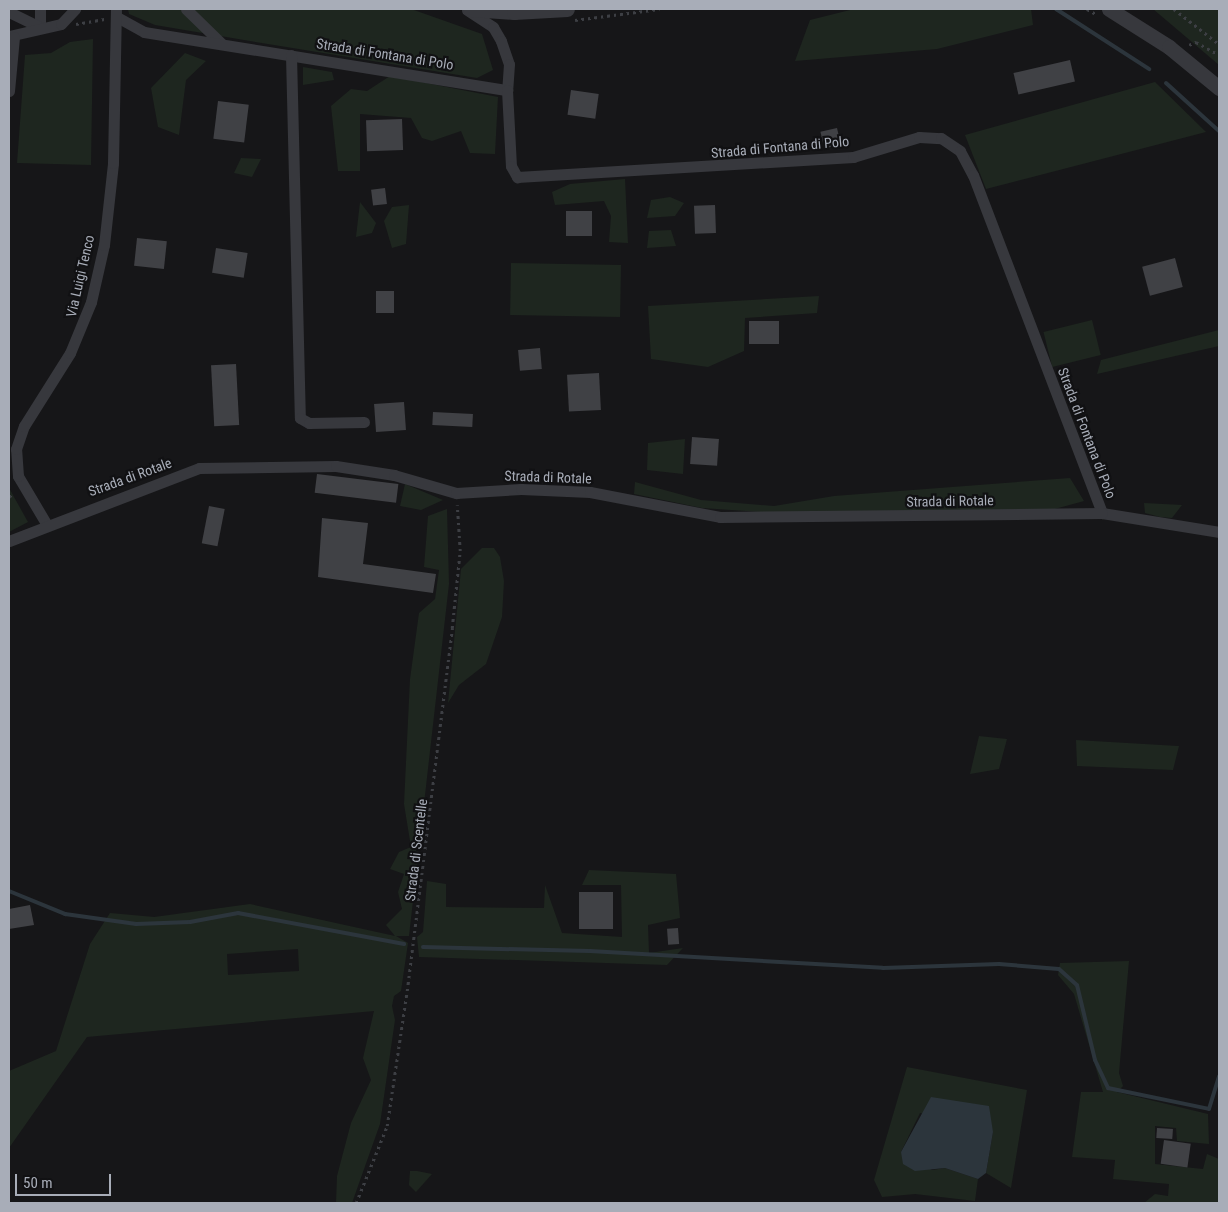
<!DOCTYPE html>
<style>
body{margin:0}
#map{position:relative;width:1228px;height:1212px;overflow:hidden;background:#161618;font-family:"Roboto Condensed",sans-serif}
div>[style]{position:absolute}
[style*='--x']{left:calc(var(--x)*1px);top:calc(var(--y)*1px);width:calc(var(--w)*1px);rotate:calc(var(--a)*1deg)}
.green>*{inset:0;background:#1e261f;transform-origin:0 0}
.water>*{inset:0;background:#2c353c}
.stream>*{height:4px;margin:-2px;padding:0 2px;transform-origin:2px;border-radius:2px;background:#2c353c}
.building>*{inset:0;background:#404145;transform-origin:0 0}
.path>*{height:2.5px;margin-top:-1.25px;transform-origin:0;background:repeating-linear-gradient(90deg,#3d3f44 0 2.5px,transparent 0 6.5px)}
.minor>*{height:11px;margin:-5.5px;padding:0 5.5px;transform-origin:5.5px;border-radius:5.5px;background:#37383d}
.tertiary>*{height:15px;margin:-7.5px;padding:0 7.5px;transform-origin:7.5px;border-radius:7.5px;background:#37383d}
span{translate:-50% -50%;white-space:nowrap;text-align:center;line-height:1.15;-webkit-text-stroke:4.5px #111113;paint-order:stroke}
.street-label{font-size:14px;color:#a8adb8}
.frame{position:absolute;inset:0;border:10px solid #a8adb8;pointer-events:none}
.scale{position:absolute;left:15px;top:1174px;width:96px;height:22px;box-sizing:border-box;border:2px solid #a8adb8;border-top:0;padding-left:6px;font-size:15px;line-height:18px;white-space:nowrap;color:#a8adb8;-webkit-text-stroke:4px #111113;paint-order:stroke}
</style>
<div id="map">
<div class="green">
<div style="clip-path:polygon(128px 9px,411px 9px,482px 34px,493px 70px,477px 78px,250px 41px,155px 25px,129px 14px)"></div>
<div style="clip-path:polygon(854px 9px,1031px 9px,1033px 25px,937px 49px,795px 61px,810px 20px)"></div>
<div style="clip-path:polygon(1153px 9px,1219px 9px,1219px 65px)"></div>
<div style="clip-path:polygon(93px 39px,91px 165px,17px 163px,25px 55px,51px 53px,70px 42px)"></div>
<div style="clip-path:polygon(185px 53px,206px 61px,186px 80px,179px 135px,158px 127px,151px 88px)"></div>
<div style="clip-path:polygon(303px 67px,332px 72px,334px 80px,303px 85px)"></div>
<div style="clip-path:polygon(390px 76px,498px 97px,495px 154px,470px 153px,461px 131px,432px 141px,422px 138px,411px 118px,360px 114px,360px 171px,338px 171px,331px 106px,351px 89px,367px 91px)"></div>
<div style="clip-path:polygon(1155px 82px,1206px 132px,986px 189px,965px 135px)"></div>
<div style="clip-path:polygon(241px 158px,261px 159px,252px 177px,234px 173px)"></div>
<div style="clip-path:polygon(625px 179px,628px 243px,609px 242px,611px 216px,604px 201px,555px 205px,552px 192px,570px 184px)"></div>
<div style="clip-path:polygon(670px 197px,684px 203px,675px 216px,647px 218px,651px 200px)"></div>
<div style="clip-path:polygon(360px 202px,376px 223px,372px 233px,356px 237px)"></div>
<div style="clip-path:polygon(409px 205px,406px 244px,392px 248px,384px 221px,392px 207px)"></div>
<div style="clip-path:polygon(671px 230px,676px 246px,647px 248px,649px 231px)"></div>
<div style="left:621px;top:265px;width:52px;height:110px;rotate:91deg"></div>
<div style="clip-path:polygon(819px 296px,817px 313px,745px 318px,744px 351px,708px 367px,651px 359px,648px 306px)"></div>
<div style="left:1092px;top:320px;width:36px;height:50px;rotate:76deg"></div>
<div style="clip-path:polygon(1219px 330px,1219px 346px,1097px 374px,1101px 360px)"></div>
<div style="clip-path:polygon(685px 439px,683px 474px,647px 470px,648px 443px)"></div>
<div style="clip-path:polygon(1070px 478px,1084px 501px,1051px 510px,775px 513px,702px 508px,634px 494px,635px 482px,701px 500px,774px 506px,834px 496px)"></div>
<div style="clip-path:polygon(405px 484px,443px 500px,421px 510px,400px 506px)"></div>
<div style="clip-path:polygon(9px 488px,28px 522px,9px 532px)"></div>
<div style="clip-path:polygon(1144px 503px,1182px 505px,1172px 518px,1160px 517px,1145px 513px)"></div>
<div style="clip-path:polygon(evenodd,447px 509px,449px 584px,409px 936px,396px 936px,408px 943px,401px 991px,394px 996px,392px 1006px,395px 1020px,380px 1124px,352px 1203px,336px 1203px,337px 1176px,351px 1123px,371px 1080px,363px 1058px,374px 1011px,87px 1037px,9px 1148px,9px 1071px,56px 1051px,90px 944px,110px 913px,154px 917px,250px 904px,395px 936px,386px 925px,402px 909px,398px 892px,404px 874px,390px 869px,399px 852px,411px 847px,404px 804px,410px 679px,419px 613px,435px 599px,439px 570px,424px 567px,428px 516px,447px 509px,298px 949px,299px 971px,228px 975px,227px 954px,298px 949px)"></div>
<div style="clip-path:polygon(482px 548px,494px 548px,500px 557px,504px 581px,502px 617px,486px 664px,459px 685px,448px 703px,461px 569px)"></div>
<div style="clip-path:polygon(979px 736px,1007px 739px,999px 769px,970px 774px)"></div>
<div style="clip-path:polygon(1076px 740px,1178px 746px,1179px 746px,1173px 770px,1077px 766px)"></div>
<div style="clip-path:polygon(589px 870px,676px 874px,680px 918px,648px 925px,649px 953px,683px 948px,667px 965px,419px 957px,417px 937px,423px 932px,427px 881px,446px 884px,446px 907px,544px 908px,545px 885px,562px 933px,622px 937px,621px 885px,582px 885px)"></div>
<div style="clip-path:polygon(1129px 961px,1119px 1073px,1123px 1086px,1117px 1092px,1208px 1114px,1209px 1144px,1177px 1141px,1176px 1128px,1155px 1126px,1155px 1164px,1203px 1169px,1207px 1154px,1219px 1159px,1219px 1203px,1144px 1203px,1155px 1194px,1168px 1196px,1169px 1184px,1113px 1179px,1115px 1160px,1072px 1157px,1081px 1092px,1103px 1092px,1074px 994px,1058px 975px,1060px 963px)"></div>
<div style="clip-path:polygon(907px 1067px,1027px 1090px,1011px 1188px,986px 1173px,993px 1132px,920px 1113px,901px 1152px,932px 1170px,945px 1168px,978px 1179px,975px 1201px,915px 1194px,882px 1197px,874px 1180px)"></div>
<div style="clip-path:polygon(410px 1171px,417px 1171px,432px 1174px,416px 1192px,409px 1185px)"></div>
</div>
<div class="water">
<div style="clip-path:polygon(931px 1097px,989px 1106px,993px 1132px,986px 1173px,978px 1179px,945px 1168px,915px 1171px,903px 1164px,901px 1152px)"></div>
</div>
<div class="stream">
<div style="--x:1056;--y:9;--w:111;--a:32.8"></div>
<div style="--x:1166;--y:83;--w:72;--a:42.2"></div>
<div style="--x:9;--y:891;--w:61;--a:22.3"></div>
<div style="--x:65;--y:914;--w:72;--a:8"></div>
<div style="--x:136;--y:924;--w:54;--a:-2.1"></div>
<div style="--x:190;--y:922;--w:49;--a:-10.6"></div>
<div style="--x:238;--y:913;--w:169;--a:10.6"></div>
<div style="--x:423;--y:947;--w:167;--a:1.4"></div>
<div style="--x:590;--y:951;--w:293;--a:3.3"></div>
<div style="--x:883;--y:968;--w:116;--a:-2"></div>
<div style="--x:999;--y:964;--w:60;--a:4.8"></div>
<div style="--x:1059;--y:969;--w:24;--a:42"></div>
<div style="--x:1077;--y:985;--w:77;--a:76.5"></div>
<div style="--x:1095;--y:1060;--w:31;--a:65"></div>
<div style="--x:1108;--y:1088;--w:103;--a:11.7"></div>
<div style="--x:1209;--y:1109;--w:34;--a:-73"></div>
</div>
<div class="building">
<div style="left:1070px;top:60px;width:22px;height:58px;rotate:77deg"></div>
<div style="left:571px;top:90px;width:28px;height:25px;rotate:8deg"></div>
<div style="left:218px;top:101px;width:31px;height:38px;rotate:7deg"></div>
<div style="left:402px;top:119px;width:31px;height:36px;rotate:88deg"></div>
<div style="left:837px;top:128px;width:17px;height:17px;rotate:77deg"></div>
<div style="left:385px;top:188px;width:16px;height:14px;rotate:83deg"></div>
<div style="left:715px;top:205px;width:28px;height:21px;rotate:88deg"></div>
<div style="left:566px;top:211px;width:26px;height:25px"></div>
<div style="left:137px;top:238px;width:30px;height:28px;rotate:6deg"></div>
<div style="left:216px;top:248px;width:32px;height:25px;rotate:9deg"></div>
<div style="left:1175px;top:258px;width:30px;height:34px;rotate:75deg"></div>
<div style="left:376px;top:291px;width:18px;height:22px"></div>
<div style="left:779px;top:321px;width:23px;height:30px;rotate:90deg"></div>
<div style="left:540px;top:348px;width:21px;height:22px;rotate:85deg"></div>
<div style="left:236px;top:364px;width:61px;height:25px;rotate:87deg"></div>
<div style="left:599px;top:373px;width:37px;height:32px;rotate:87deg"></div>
<div style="left:404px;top:402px;width:28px;height:30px;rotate:86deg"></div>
<div style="left:433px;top:412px;width:40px;height:13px;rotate:3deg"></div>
<div style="left:692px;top:437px;width:27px;height:27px;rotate:4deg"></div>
<div style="left:317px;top:474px;width:82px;height:19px;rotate:7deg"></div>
<div style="left:209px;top:506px;width:16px;height:38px;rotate:11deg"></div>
<div style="clip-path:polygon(322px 518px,368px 523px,363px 564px,436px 574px,433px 593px,318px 577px)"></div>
<div style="left:579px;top:892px;width:34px;height:37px"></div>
<div style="clip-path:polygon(30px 905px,34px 925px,9px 929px,9px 909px)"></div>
<div style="left:678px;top:928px;width:16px;height:11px;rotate:86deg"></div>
<div style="left:1157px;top:1128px;width:16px;height:10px;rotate:4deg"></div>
<div style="left:1164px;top:1140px;width:27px;height:24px;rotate:8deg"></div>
</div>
<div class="path">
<div style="--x:1087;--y:9;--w:10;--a:29"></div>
<div style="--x:1174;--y:9;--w:57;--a:37.9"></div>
<div style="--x:575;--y:20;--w:85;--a:-7.5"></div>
<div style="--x:76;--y:24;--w:29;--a:-10"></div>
<div style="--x:1189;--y:45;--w:8;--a:-23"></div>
<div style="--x:1196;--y:42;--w:26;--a:29"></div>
<div style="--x:9;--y:497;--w:6;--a:-39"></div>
<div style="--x:356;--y:1203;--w:83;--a:-68.1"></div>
<div style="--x:387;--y:1126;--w:136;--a:-81.6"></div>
<div style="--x:407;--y:991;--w:366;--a:-82.9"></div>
<div style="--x:452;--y:628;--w:77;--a:-84.1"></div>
<div style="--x:460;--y:551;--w:46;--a:-93.7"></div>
</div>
<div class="minor">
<div style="--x:40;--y:9;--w:18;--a:90"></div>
<div style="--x:186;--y:9;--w:49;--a:44.2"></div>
<div style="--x:467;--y:10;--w:31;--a:33"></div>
<div style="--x:493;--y:27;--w:16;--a:60"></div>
<div style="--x:501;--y:41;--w:24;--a:71"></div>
<div style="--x:509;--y:64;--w:26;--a:94"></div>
<div style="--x:9;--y:12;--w:34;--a:26"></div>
<div style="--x:117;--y:17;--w:31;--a:29"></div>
<div style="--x:144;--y:32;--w:368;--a:9.1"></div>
<div style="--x:507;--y:90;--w:76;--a:87"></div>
<div style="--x:511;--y:166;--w:13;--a:61"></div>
<div style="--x:517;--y:177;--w:337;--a:-3.4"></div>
<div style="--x:853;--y:157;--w:69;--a:-16.9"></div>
<div style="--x:919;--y:137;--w:22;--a:3"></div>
<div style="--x:941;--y:138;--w:23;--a:34"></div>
<div style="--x:960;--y:151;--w:27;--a:62"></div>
<div style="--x:973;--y:175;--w:362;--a:69.1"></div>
<div style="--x:1102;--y:513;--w:119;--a:9.2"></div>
<div style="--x:9;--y:36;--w:53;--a:-13"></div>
<div style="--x:61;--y:24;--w:21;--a:-47"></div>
<div style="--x:291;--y:55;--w:363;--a:88.6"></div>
<div style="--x:300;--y:418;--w:10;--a:29"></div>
<div style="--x:309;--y:423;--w:55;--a:-1"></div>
<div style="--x:9;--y:91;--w:54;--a:-84.7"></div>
<div style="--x:47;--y:525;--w:57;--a:-120.6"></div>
<div style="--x:18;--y:476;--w:27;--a:-94"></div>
<div style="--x:16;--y:449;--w:24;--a:-71"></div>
<div style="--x:24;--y:426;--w:86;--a:-57.8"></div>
<div style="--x:70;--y:353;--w:55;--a:-67.6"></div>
<div style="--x:91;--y:302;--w:58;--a:-77.2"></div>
<div style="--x:104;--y:245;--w:82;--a:-83.7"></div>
<div style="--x:113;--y:163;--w:154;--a:-88.9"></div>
<div style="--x:9;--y:541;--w:204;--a:-21"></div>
<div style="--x:199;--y:468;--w:137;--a:-0.8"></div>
<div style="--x:336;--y:466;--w:59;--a:8.8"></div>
<div style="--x:394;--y:475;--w:65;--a:16.2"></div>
<div style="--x:456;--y:493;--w:65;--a:-3.5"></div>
<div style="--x:521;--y:489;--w:69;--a:2.5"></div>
<div style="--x:590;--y:492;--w:132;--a:10.9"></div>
<div style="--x:720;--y:517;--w:382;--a:-0.6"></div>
</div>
<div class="tertiary">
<div style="--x:470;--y:9;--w:44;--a:3.9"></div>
<div style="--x:514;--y:12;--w:53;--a:-3.2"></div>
<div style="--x:1109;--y:9;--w:71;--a:32.3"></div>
<div style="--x:1169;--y:47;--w:65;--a:39.4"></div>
</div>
<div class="street-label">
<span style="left:385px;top:54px;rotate:9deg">Strada di Fontana di Polo</span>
<span style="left:780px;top:147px;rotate:-5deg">Strada di Fontana di Polo</span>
<span style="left:80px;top:276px;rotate:-77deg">Via Luigi Tenco</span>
<span style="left:1087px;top:433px;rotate:69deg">Strada di Fontana di Polo</span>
<span style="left:130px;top:477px;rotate:-20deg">Strada di Rotale</span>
<span style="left:548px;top:477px;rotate:2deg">Strada di Rotale</span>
<span style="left:950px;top:501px;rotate:-1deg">Strada di Rotale</span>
<span style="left:416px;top:850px;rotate:-83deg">Strada di Scentelle</span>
</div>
<div class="frame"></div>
<div class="scale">50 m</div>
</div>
